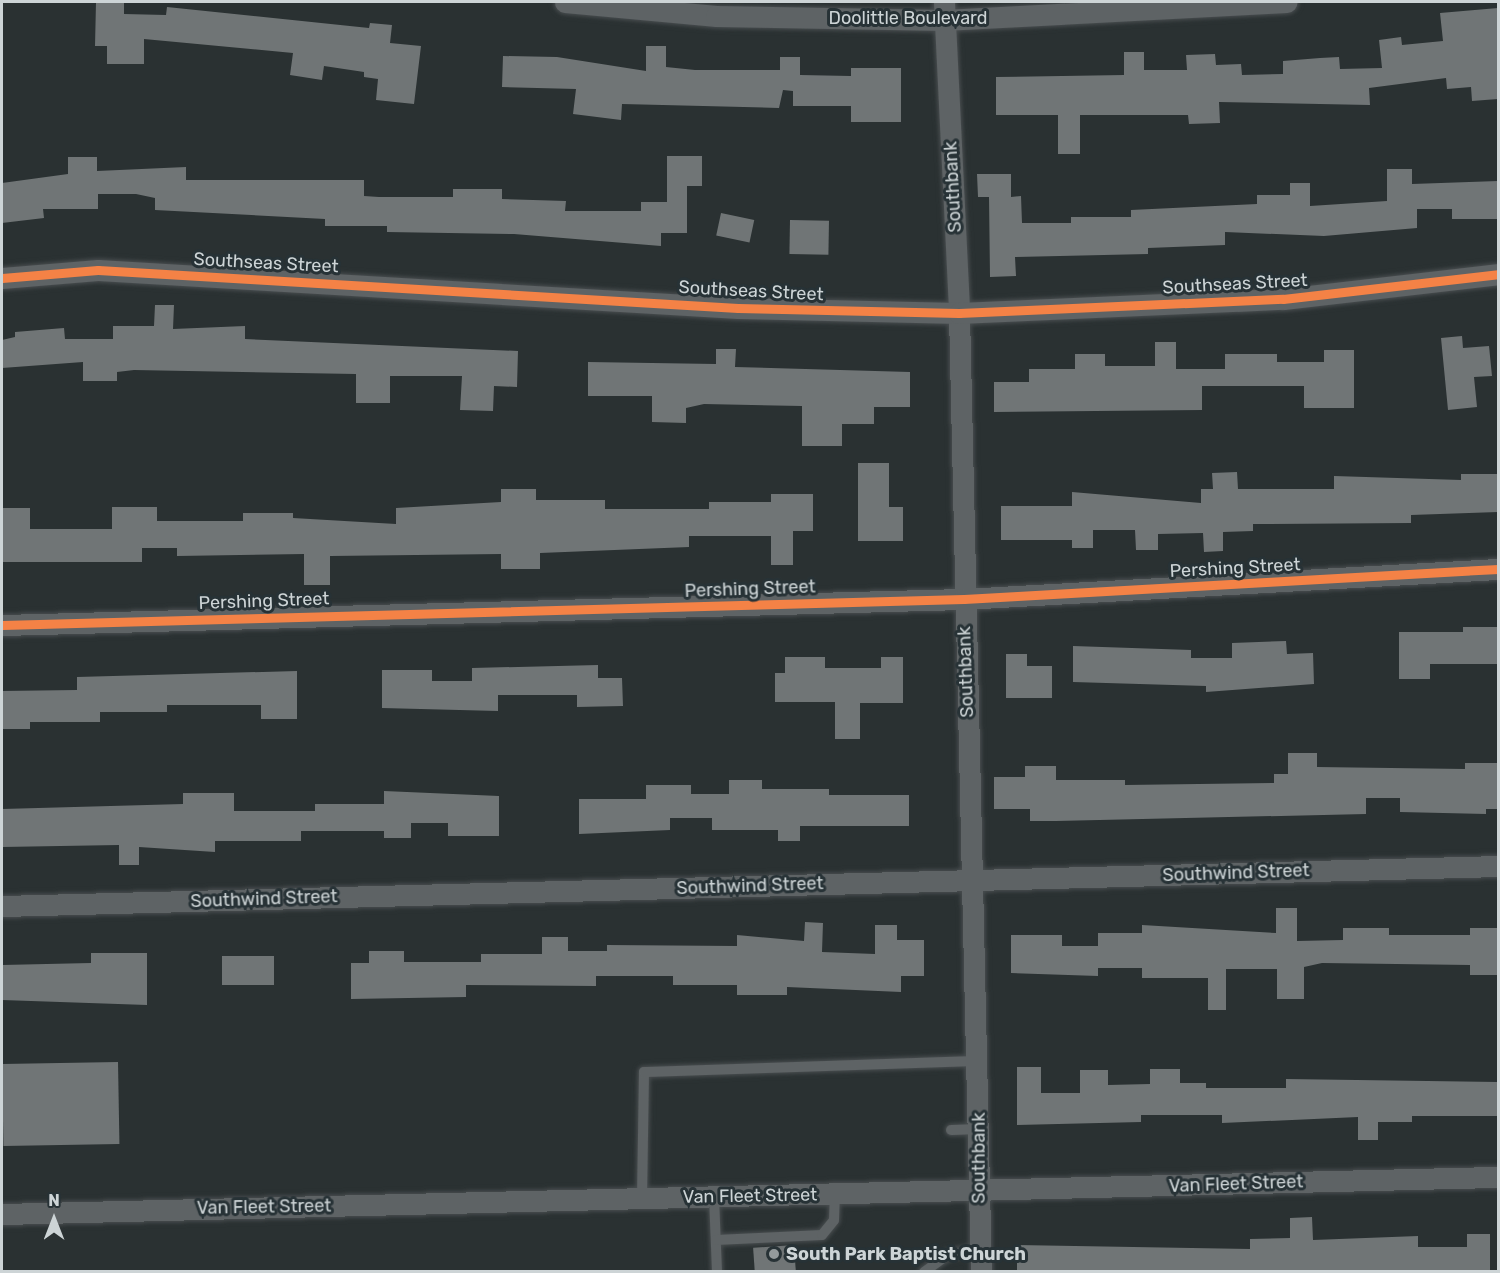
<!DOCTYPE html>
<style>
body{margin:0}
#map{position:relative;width:1500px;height:1273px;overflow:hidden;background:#2a3132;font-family:Rubik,sans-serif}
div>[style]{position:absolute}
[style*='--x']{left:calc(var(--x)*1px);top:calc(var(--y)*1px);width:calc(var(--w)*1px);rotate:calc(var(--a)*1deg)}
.building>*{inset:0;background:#707576;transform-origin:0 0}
.roads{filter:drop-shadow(0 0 2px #484d4f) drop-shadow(0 0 2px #484d4f)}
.service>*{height:10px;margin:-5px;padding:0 5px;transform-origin:5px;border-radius:5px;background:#5e6365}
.minor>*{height:21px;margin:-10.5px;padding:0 10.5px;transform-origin:10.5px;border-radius:10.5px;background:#5e6365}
.cycleway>*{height:9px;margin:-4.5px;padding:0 4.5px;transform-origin:4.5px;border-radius:4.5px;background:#f48246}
.dots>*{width:16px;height:16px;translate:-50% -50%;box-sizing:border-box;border:3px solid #273236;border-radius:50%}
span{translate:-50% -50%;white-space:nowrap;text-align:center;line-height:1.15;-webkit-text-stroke:6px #273236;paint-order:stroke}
.street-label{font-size:18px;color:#cdd4d6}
.poi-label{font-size:18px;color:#cdd4d6;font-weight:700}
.left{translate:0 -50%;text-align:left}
.frame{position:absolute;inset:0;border:3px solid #cdd4d6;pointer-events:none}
.north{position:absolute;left:24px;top:1189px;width:60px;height:60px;-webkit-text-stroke:4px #273236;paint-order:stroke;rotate:0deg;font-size:16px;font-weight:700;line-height:24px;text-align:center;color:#cdd4d6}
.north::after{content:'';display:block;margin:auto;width:21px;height:27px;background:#cdd4d6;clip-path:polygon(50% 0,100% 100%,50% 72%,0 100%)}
</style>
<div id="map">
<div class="building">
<div style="clip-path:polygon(96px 2px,124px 2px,124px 14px,166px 15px,167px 7px,369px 28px,370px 23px,392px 25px,390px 43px,421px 46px,414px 104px,376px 100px,378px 79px,364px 77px,364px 72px,324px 66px,322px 80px,290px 75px,293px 53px,144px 39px,144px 64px,107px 64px,107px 46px,95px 46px)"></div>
<div style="clip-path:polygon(1498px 8px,1498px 99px,1472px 101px,1471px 87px,1447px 89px,1446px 78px,1369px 88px,1370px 105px,1219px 102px,1220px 123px,1189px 124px,1188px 115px,1080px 115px,1080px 154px,1058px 154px,1058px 115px,996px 115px,996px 77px,1124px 75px,1124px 52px,1144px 52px,1144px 70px,1187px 70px,1186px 55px,1215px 54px,1216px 65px,1241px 64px,1242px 75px,1283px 74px,1283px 61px,1320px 58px,1339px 57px,1340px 69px,1382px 68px,1379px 40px,1401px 37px,1402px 45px,1443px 41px,1440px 13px)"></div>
<div style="clip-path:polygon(646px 46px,666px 46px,666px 67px,695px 70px,780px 70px,780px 57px,800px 57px,800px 75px,851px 76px,851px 68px,901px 68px,901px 122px,851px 122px,851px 106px,793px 106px,793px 91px,783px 90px,779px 108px,622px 104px,621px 120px,573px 114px,576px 89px,502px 87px,503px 56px,557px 57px,646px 71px)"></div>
<div style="clip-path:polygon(667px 156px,702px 156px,702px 186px,687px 186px,687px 233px,661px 233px,661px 246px,514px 234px,387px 232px,387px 226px,325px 226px,325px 219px,155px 210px,155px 198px,136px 194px,98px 194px,98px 209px,43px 209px,44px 218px,2px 223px,2px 183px,68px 174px,68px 157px,97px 157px,97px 171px,186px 167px,186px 180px,364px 180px,364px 196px,379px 197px,453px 197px,453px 189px,502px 189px,502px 199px,566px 201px,565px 211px,641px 211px,641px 202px,667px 202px)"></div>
<div style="clip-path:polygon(1387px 169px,1412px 169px,1412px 184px,1498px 181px,1498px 219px,1452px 219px,1452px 209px,1417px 209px,1417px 228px,1324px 236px,1225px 232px,1225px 245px,1148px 248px,1148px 254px,1015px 257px,1016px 276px,990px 277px,989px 197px,978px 197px,977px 174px,1011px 174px,1011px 197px,1021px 196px,1022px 223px,1071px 223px,1071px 217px,1131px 217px,1131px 210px,1257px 204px,1257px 195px,1290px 195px,1290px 183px,1310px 183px,1310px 206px,1387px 201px)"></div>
<div style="left:721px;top:213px;width:34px;height:23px;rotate:12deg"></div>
<div style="left:790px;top:220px;width:39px;height:34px;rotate:1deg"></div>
<div style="clip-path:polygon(155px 305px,174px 305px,173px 329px,245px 326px,245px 339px,518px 351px,517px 387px,494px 386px,493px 411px,460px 410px,462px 376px,390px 376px,390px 403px,356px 403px,356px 374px,134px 370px,117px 372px,117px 381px,83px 381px,83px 362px,2px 368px,2px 340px,15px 337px,15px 332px,64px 328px,65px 339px,113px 339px,113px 326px,154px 326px)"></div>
<div style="clip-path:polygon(1462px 336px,1463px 348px,1489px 346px,1492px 376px,1474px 377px,1477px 407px,1448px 410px,1441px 338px)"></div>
<div style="clip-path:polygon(1155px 342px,1176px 342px,1176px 369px,1225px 369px,1225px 354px,1277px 354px,1277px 362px,1324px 362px,1324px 350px,1354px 350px,1354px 408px,1304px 408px,1304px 386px,1202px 386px,1202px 410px,994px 412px,994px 382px,1029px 382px,1029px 369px,1075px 369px,1075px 354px,1105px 354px,1105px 366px,1155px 366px)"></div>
<div style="clip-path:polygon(716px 349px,736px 349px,735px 367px,910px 372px,910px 407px,874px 407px,874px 424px,842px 424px,842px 446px,802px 446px,802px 406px,704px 404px,686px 408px,686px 423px,652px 422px,652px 396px,588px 396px,588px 362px,716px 364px)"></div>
<div style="clip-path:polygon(858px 463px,889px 463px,889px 507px,903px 507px,903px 541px,858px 541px)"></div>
<div style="clip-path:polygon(1237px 472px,1238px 489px,1334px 489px,1334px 476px,1461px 480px,1461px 474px,1498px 474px,1498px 512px,1411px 515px,1411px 523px,1253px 524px,1253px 531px,1223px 532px,1223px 551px,1204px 552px,1203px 533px,1158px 534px,1158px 550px,1136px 550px,1135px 530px,1093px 530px,1093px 548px,1072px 548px,1072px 540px,1001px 540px,1001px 506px,1072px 506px,1072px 492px,1201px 503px,1201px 489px,1213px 489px,1212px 473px)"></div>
<div style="clip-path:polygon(501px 489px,536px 489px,536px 500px,605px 500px,605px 509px,709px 509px,709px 502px,771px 502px,771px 494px,813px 494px,813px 531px,793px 531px,793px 565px,771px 565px,771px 536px,689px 536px,689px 547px,540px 553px,540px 569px,501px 569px,501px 554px,330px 556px,330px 585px,304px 585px,304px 554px,177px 556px,177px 548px,142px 548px,142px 562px,2px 562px,2px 508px,30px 508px,30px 529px,112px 529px,112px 507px,157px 507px,157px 521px,243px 521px,243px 513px,293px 513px,293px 518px,396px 524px,396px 508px,501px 502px)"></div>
<div style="clip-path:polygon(1463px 627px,1498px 627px,1498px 664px,1430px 664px,1430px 679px,1399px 679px,1399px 632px,1463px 632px)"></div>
<div style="clip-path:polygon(1286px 641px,1287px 654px,1313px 653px,1314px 684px,1206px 692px,1206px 686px,1073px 682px,1073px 646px,1191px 650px,1191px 658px,1232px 658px,1232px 643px)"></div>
<div style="clip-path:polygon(1006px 654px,1027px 654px,1027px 666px,1052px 666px,1052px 698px,1006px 698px)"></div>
<div style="clip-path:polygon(785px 657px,825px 657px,825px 668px,881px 668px,881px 657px,903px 657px,903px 703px,860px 703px,860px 739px,835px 739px,835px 702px,775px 702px,775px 673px,785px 673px)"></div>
<div style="clip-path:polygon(598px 665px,598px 678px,622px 678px,623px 706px,577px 707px,577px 695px,498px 695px,498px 711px,382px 708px,382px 670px,432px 670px,432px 681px,472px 681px,472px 668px)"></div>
<div style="clip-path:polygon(297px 671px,297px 719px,261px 719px,261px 705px,167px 705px,167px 712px,100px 712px,100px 722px,30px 722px,30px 729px,2px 729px,2px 691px,77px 690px,77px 677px)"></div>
<div style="clip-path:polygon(1288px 753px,1317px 753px,1317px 767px,1465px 769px,1465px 763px,1498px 763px,1498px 809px,1486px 809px,1486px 814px,1400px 812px,1400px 798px,1366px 798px,1366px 814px,1056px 821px,1030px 821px,1030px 809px,994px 809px,994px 777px,1025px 777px,1025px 766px,1056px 766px,1056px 780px,1125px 780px,1125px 785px,1274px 783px,1274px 774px,1288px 774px)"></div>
<div style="clip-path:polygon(729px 780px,762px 780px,762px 789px,829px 789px,829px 795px,909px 795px,909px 826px,800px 826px,800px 841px,778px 841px,778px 830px,712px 830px,712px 818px,670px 818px,670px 830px,579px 834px,579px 799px,646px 799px,646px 785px,691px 785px,691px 794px,729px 794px)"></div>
<div style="clip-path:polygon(384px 791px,499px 796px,499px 836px,448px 836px,448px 823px,411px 823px,411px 838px,384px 838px,384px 831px,301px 831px,301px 841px,215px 841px,215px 852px,139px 847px,139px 865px,119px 865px,119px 845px,2px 847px,2px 809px,183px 804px,183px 793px,234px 793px,234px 811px,315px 811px,315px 804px,384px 804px)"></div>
<div style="clip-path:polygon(1276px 908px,1297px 908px,1297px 941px,1343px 940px,1343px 928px,1389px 928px,1389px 935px,1470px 935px,1470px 928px,1498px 928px,1498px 975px,1470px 975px,1470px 965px,1322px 963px,1304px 967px,1304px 999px,1277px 999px,1277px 969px,1226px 969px,1226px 1010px,1208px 1010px,1208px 978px,1142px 978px,1142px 968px,1098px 968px,1098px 976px,1011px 973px,1011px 935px,1062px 935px,1062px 946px,1098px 946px,1098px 933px,1142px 933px,1142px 925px,1276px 933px)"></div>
<div style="clip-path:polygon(805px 922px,823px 923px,822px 952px,875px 954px,875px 925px,897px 925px,897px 940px,924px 940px,924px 976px,901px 976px,901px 992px,787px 987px,787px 995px,737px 995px,737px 985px,673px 985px,673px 976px,596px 976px,596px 986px,466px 985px,466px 997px,351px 999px,351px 963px,369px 963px,369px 951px,404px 951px,404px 962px,481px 962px,481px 954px,542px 954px,542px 937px,568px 937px,568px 951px,607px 951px,607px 945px,737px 946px,737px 935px,804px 941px)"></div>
<div style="clip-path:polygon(91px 953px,147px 953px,147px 1005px,2px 1000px,2px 965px,91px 963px)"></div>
<div style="left:222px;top:956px;width:52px;height:29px"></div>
<div style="left:118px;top:1062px;width:82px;height:116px;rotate:89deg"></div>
<div style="clip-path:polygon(1017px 1067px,1041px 1067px,1041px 1093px,1080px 1093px,1080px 1070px,1108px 1070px,1108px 1085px,1150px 1084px,1150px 1069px,1180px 1069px,1180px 1083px,1206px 1083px,1206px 1088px,1286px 1088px,1286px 1079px,1498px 1082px,1498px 1116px,1412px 1116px,1412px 1122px,1378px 1122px,1378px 1140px,1358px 1140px,1358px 1117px,1222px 1123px,1222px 1115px,1141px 1115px,1141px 1122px,1017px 1125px)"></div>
<div style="clip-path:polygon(1312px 1217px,1313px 1240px,1418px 1236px,1418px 1247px,1467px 1247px,1467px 1234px,1490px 1234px,1490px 1272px,1017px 1272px,1017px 1245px,1250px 1249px,1250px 1239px,1290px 1238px,1290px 1218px)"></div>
<div style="left:794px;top:1245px;width:27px;height:41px;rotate:86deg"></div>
</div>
<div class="roads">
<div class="service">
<div style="--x:951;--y:1130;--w:28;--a:-2"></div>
<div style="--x:714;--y:1197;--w:74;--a:87.7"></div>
<div style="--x:642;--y:1199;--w:127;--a:-89.1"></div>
<div style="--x:644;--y:1072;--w:334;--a:-1.9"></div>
<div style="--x:716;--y:1240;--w:106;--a:-2.7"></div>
<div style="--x:822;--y:1235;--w:19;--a:-51"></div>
<div style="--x:834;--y:1220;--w:26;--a:-88"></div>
<div style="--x:924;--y:1272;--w:29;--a:-36"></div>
<div style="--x:947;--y:1255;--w:34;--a:-10"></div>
</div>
<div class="minor">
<div style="--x:565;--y:2;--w:152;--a:5.3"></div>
<div style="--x:716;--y:16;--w:228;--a:1"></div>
<div style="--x:944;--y:20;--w:343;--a:-3"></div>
<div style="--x:944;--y:2;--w:311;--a:87.2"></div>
<div style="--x:959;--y:313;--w:959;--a:88.69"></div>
<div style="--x:2;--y:278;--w:96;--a:-4.8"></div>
<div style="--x:98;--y:270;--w:641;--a:3.4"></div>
<div style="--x:738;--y:308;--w:221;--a:1.3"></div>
<div style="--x:959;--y:313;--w:324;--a:-2.5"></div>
<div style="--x:1283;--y:299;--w:216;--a:-6.6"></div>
<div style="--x:2;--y:625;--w:962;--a:-1.55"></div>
<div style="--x:964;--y:599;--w:535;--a:-3.22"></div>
<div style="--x:2;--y:906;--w:1497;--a:-1.53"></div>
<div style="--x:2;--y:1214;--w:1496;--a:-1.42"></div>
</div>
</div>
<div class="cycleway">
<div style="--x:2;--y:278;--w:96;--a:-4.8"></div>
<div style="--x:98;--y:270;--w:641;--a:3.4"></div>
<div style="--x:738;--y:308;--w:221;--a:1.3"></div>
<div style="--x:959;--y:313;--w:324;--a:-2.5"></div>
<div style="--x:1283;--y:299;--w:216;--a:-6.6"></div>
<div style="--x:2;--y:625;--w:962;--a:-1.55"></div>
<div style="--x:964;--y:599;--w:535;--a:-3.22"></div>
</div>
<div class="dots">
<div style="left:774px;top:1254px;background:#949b9d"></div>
</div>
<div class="street-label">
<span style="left:908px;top:18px">Doolittle Boulevard</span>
<span style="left:953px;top:187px;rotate:-93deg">Southbank</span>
<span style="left:266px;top:263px;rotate:3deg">Southseas Street</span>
<span style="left:1235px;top:284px;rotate:-3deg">Southseas Street</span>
<span style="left:751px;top:291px;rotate:3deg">Southseas Street</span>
<span style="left:1235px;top:568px;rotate:-3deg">Pershing Street</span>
<span style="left:750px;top:589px;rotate:-2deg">Pershing Street</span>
<span style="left:264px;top:601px;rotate:-2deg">Pershing Street</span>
<span style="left:966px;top:672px;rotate:-92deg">Southbank</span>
<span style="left:1236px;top:873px;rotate:-2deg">Southwind Street</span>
<span style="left:750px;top:886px;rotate:-2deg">Southwind Street</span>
<span style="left:264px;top:899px;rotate:-2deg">Southwind Street</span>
<span style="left:979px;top:1158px;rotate:-90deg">Southbank</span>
<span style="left:1236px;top:1184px;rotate:-2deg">Van Fleet Street</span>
<span style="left:750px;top:1196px;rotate:-1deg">Van Fleet Street</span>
<span style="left:264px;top:1207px;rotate:-1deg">Van Fleet Street</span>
</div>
<div class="poi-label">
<span class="left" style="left:786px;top:1254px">South Park Baptist Church</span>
</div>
<div class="frame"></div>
<div class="north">N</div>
</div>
